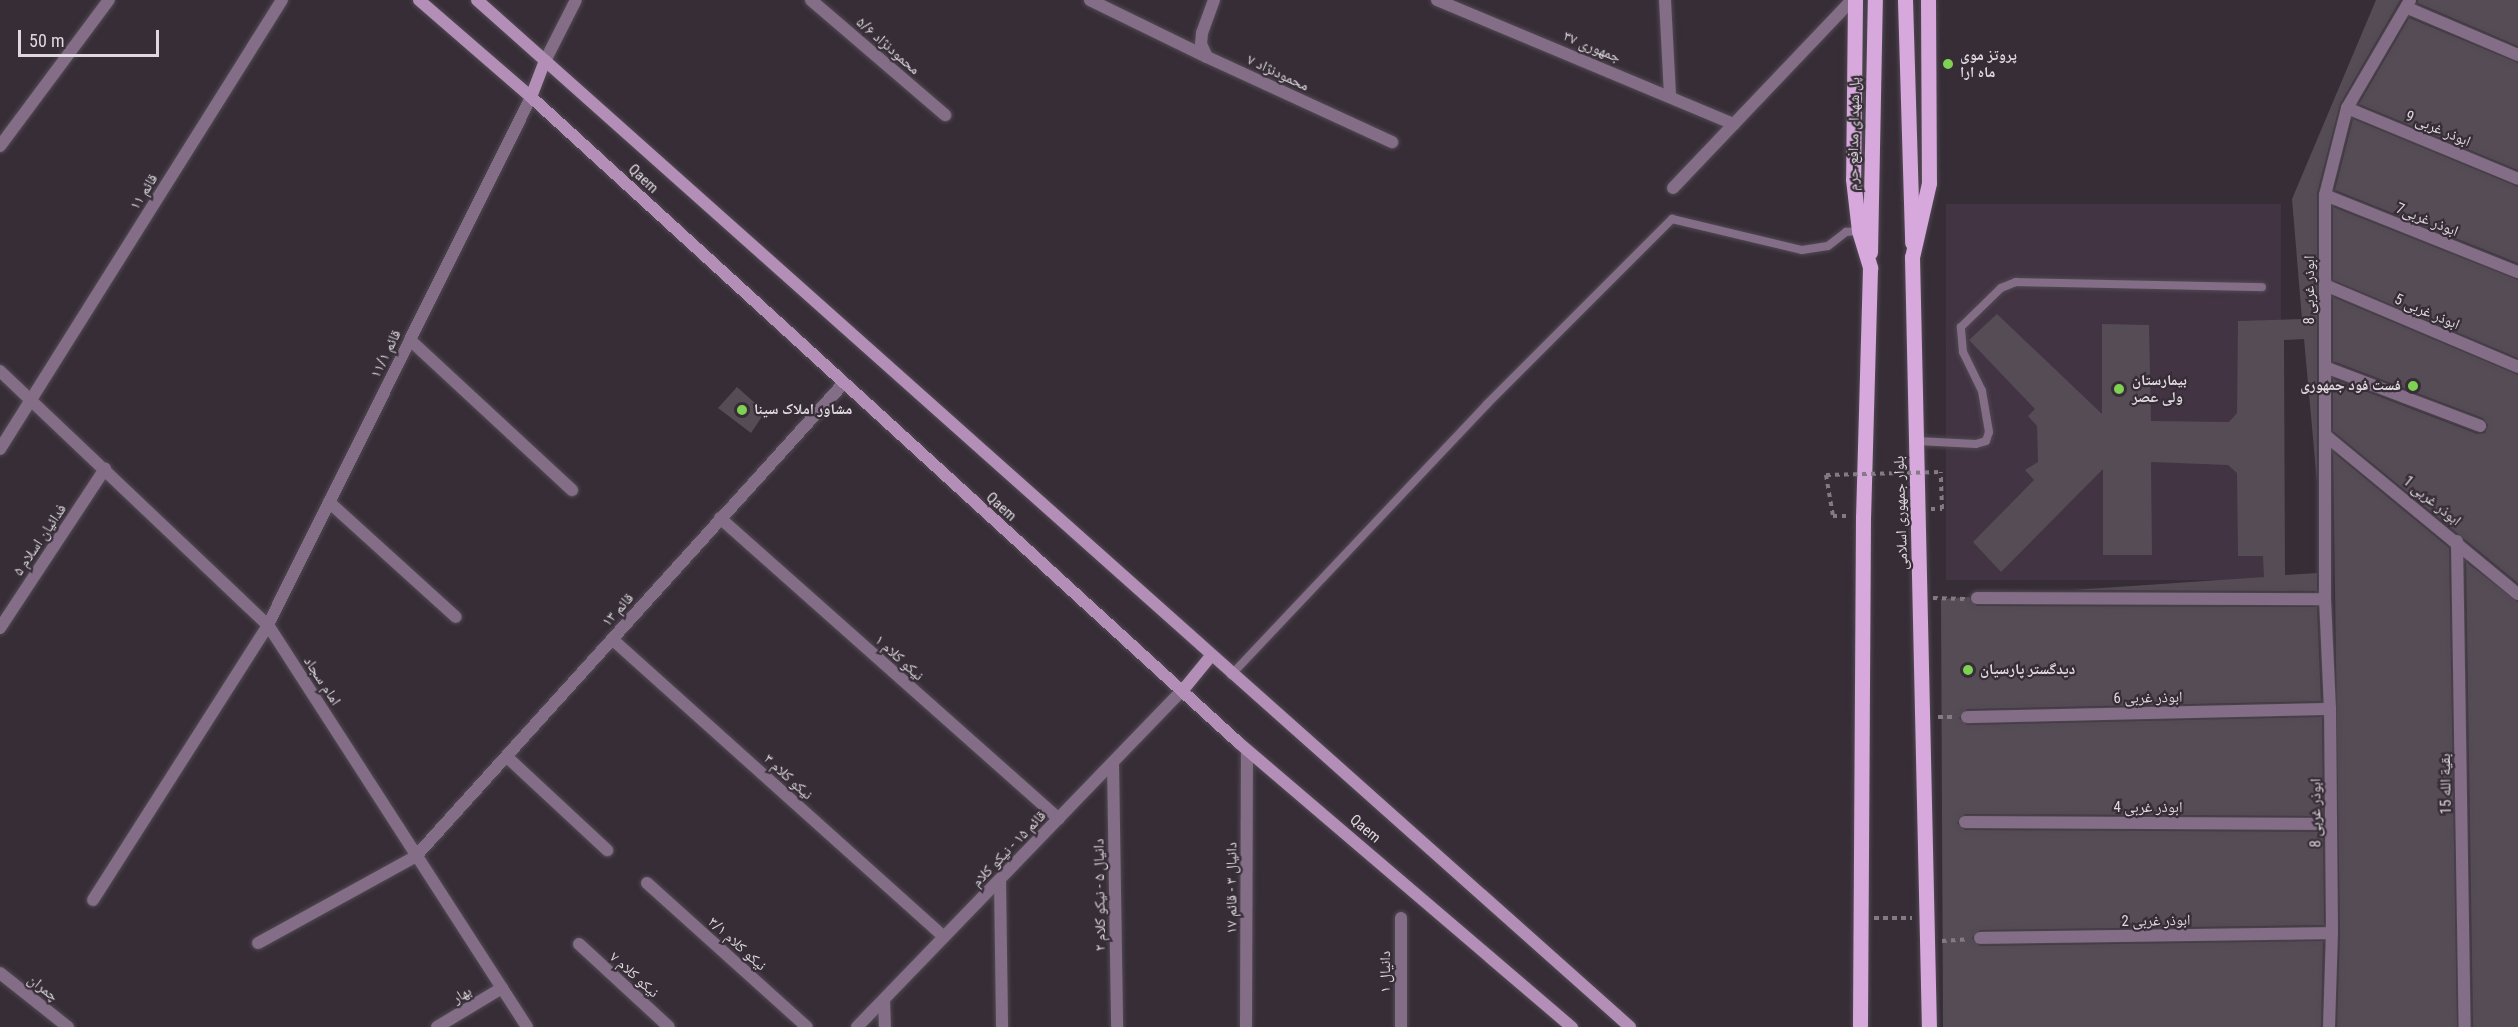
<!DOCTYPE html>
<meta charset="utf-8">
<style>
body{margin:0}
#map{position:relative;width:2518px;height:1027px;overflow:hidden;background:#362d37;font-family:"Roboto Condensed","Noto Naskh Arabic",sans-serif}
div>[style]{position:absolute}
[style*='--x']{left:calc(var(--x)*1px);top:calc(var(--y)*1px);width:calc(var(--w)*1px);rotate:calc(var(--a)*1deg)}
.built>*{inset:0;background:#423443;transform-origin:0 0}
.building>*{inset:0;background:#554c56}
.path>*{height:4px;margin-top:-2px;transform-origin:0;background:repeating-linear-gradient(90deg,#837b83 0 4.5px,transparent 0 9px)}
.roads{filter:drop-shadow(0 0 2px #514952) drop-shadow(0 0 2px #514952)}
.service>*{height:8px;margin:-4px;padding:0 4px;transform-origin:4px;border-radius:4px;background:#846d86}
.minor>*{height:12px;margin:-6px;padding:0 6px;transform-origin:6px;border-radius:6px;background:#846d86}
.tertiary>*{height:12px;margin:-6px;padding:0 6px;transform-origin:6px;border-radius:6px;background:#846d86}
.secondary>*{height:12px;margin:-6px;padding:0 6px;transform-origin:6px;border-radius:6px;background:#b38fb7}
.primary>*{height:15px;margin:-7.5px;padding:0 7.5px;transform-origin:7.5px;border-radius:7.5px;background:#d7a8dc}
.path-bridge>*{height:4px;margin-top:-2px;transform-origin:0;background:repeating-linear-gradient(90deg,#837b83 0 4.5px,transparent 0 9px)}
.dots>*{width:16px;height:16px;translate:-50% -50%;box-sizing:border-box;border:3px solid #362d37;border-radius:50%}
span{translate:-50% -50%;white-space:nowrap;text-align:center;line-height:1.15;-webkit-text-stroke:4.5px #362d37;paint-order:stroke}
.street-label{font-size:15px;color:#dfd9df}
.poi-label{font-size:15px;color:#dfd9df;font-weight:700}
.left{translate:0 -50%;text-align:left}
.right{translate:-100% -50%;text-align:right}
.scale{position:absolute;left:18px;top:30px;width:141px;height:27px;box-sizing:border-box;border:3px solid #dfd9df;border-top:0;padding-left:8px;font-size:18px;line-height:21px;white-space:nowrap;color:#dfd9df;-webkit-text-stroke:4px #362d37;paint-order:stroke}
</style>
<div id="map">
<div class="built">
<div style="left:1946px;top:204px;width:335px;height:376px"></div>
</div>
<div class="building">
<div style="clip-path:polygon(2376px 0,2400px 0,2340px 104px,2317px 193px,2317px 482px,2304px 339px,2284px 340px,2285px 575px,2317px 573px,2317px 591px,2073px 590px,2264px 577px,2263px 556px,2238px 556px,2237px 473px,2228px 465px,2151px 462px,2152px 555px,2103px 555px,2103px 469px,2001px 572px,1973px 542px,2034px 480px,2025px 470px,2038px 462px,2037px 426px,2028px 416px,2035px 409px,1969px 340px,1997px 314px,2102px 414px,2102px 324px,2149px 325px,2151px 421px,2229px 422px,2237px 413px,2238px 321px,2302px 319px,2292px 199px)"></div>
<div style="clip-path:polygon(2418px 0,2518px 0,2518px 46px,2418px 3px)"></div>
<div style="clip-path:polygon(2409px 18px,2518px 63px,2518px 170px,2359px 104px)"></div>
<div style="clip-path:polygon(2353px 119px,2518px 187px,2518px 263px,2335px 190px)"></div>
<div style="clip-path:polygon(2333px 207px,2518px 280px,2518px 358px,2333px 280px)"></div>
<div style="clip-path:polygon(2333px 297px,2518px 375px,2518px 583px,2333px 431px,2333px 379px,2477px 434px,2485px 433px,2488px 425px,2483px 418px,2333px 361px)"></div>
<div style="clip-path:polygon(737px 387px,765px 412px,751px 433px,718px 408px)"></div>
<div style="clip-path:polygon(2333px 452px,2449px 548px,2457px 1027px,2337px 1027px,2340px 933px)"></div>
<div style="clip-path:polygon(2466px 562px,2518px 602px,2518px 1027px,2473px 1027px)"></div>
<div style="clip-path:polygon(1969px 597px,1977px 606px,2317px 607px,2321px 701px,1967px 709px,1959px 718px,1967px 725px,2322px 717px,2323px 816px,1965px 814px,1957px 823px,1965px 830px,2323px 832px,2324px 925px,1980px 930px,1972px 938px,1980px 946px,2323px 941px,2321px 1027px,1943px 1027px,1941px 599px)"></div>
</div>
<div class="path">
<div style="--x:1826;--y:475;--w:42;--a:80.3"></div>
<div style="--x:1833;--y:516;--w:15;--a:0"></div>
<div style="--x:1931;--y:509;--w:11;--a:0"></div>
<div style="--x:1942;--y:509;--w:37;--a:-92"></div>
<div style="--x:1933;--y:598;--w:32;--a:2"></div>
<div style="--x:1938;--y:717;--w:16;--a:0"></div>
<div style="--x:1874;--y:918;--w:38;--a:0"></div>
<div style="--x:1942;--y:941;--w:26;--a:-4"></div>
</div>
<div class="roads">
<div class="service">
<div style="--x:1917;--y:441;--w:59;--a:2.9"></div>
<div style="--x:1976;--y:444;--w:10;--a:-17"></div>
<div style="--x:1986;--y:441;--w:9;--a:-72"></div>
<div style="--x:1989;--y:432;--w:42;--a:-99.7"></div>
<div style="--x:1982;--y:391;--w:43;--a:-116"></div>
<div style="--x:1963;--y:352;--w:25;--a:-95"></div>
<div style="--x:1961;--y:327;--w:56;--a:-44.3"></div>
<div style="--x:2001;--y:288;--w:16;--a:-22"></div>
<div style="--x:2016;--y:282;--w:246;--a:1.2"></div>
<div style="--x:1231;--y:675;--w:373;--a:-46.6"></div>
<div style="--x:1487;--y:404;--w:262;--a:-45"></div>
<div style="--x:1672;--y:219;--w:134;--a:13.4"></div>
<div style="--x:1802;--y:250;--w:26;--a:-9"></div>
<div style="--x:1828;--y:246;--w:23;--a:-38"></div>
<div style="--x:1846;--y:232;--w:13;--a:-4"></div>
</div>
<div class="minor">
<div style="--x:811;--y:0;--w:177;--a:40.6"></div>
<div style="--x:1090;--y:0;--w:130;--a:26"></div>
<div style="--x:1214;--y:0;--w:35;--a:110"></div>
<div style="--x:1202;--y:33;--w:11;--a:95"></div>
<div style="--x:1201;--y:44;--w:14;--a:65"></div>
<div style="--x:1207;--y:57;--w:204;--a:24.7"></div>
<div style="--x:1437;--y:0;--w:322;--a:22.7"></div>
<div style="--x:1665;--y:0;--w:96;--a:87"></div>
<div style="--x:2408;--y:8;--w:120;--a:23.1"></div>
<div style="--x:2347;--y:108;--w:185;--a:22.5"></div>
<div style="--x:0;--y:146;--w:182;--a:-53.3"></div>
<div style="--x:1673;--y:188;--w:260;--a:-46.4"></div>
<div style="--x:2325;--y:195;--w:208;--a:21.8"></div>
<div style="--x:2325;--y:285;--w:210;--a:23"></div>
<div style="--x:410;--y:340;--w:221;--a:42.8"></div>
<div style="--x:2325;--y:367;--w:166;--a:20.8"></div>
<div style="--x:0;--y:371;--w:369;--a:43.5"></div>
<div style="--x:268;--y:625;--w:478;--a:57.2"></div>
<div style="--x:2325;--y:435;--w:250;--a:39.5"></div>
<div style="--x:0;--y:449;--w:530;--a:-57.87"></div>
<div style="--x:329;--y:502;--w:171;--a:42.2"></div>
<div style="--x:720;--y:518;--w:453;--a:41.6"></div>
<div style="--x:2457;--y:541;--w:486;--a:89.1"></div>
<div style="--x:1977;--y:598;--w:348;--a:0.2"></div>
<div style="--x:0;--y:628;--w:191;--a:-56.6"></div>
<div style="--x:612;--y:639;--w:446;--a:41.9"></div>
<div style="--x:1967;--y:717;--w:363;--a:-1.3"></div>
<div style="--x:507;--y:757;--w:137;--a:42.9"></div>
<div style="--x:1113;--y:763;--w:264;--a:89.1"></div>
<div style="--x:1965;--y:822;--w:366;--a:0.3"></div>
<div style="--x:1000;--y:880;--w:147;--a:89.2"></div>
<div style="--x:647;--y:883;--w:215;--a:42"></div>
<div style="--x:93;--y:900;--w:326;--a:-57.5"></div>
<div style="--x:268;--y:625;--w:590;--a:-63.52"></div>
<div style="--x:1980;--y:938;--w:352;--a:-0.8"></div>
<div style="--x:258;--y:943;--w:180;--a:-28.8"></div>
<div style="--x:416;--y:856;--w:636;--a:-47.87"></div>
<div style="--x:579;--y:944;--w:122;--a:42.7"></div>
<div style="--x:0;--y:973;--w:87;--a:38.5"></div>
<div style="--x:884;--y:1000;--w:27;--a:88"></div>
<div style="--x:437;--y:1027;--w:76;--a:-31"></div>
<div style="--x:857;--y:1027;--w:469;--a:-46"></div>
<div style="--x:1246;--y:1027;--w:277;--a:-89.8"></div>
<div style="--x:1401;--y:1027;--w:109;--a:-90"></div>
<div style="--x:2329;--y:1027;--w:94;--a:-88.2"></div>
<div style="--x:2332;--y:933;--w:224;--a:-90.5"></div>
<div style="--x:2330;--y:709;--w:110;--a:-92.6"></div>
<div style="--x:2325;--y:599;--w:404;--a:-90"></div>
<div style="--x:2325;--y:195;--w:90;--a:-75.8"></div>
<div style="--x:2347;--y:108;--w:125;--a:-59.7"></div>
</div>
<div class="tertiary">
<div style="--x:545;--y:61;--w:68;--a:-63.1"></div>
</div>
<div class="secondary">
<div style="--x:419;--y:0;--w:148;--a:40.9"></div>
<div style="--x:531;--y:97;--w:958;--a:42.38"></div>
<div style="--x:1239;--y:743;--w:438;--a:40.5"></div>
<div style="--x:477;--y:0;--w:1544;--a:41.69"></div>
<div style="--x:531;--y:97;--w:39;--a:-69"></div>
<div style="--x:1183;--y:690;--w:43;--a:-50.7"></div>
</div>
<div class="primary">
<div style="--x:1855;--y:0;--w:179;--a:90.6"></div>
<div style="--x:1853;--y:179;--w:52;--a:83.4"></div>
<div style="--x:1859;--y:231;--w:39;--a:73"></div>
<div style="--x:1870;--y:268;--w:249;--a:91.6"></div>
<div style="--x:1863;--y:517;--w:510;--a:90.34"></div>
<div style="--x:1905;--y:0;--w:243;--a:88.3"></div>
<div style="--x:1928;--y:0;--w:183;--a:89.7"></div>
<div style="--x:1929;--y:183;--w:76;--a:102.9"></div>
<div style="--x:1912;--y:257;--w:770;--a:88.74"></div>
<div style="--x:1870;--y:252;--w:252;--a:-88.9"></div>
</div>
</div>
<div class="path-bridge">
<div style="--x:1826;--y:475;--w:115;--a:-1.5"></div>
</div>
<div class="dots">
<div style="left:1948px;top:64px;background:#7ed153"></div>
<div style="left:2413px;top:386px;background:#7ed153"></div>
<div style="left:2119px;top:389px;background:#7ed153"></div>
<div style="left:742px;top:410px;background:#7ed153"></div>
<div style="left:1968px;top:670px;background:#7ed153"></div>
</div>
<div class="street-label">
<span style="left:888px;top:46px;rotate:41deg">محمودنژاد ۵/۶</span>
<span style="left:1592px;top:47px;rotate:22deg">جمهوری ۳۷</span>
<span style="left:1278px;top:73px;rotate:25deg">محمودنژاد ۷</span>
<span style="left:2438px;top:129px;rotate:23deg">ابوذر غربی 9</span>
<span style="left:1854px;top:134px;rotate:-89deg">پل شهدای مدافع حرم</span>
<span style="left:643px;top:179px;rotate:43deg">Qaem</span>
<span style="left:144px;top:192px;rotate:-58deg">قائم ۱۱</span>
<span style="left:2427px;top:220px;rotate:22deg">ابوذر غربی7</span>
<span style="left:2310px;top:290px;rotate:-90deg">ابوذر غربی 8</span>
<span style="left:2427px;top:312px;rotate:23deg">ابوذر غربی 5</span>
<span style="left:386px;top:354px;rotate:-64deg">قائم ۱۱/۱</span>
<span style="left:2432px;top:501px;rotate:39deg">ابوذر غربی 1</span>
<span style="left:1001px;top:507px;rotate:42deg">Qaem</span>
<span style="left:1901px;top:513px;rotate:-92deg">بلوار جمهوری اسلامی</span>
<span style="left:40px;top:540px;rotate:-56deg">فدائیان اسلام ۵</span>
<span style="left:618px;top:610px;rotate:-48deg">قائم ۱۳</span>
<span style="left:899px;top:658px;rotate:42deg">نیکو کلام ۱</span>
<span style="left:322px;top:681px;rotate:57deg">امام سجاد</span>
<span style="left:2148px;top:698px;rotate:-1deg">ابوذر غربی 6</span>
<span style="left:788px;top:777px;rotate:42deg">نیکو کلام ۳</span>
<span style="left:2446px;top:784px;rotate:-91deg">بقیة الله 15</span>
<span style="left:2148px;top:808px">ابوذر غربی 4</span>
<span style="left:2316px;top:813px;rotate:-90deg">ابوذر غربی 8</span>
<span style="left:1365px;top:829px;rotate:40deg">Qaem</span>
<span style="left:1009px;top:849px;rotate:-46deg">قائم ۱۵ - نیکو کلام</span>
<span style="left:1232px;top:888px;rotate:-90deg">دانیال ۳ - قائم ۱۷</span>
<span style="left:1100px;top:895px;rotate:-91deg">دانیال ۵ - نیکو کلام ۲</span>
<span style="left:2156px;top:921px;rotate:-1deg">ابوذر غربی 2</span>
<span style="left:737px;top:944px;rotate:42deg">نیکو کلام ۳/۱</span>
<span style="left:1386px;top:972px;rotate:-90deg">دانیال ۱</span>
<span style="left:634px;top:975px;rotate:42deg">نیکو کلام ٧</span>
<span style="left:43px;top:988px;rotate:38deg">چمران</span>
<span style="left:462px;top:995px;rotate:-31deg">بهار</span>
</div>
<div class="poi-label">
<span class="left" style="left:1960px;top:64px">پروتز موی<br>ماه ارا</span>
<span class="left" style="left:2132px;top:389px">بیمارستان<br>ولی عصر</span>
<span class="right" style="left:2401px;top:386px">فست فود جمهوری</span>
<span class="left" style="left:754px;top:410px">مشاور املاک سینا</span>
<span class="left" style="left:1980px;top:670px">دیدگستر پارسیان</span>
</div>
<div class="scale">50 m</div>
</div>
